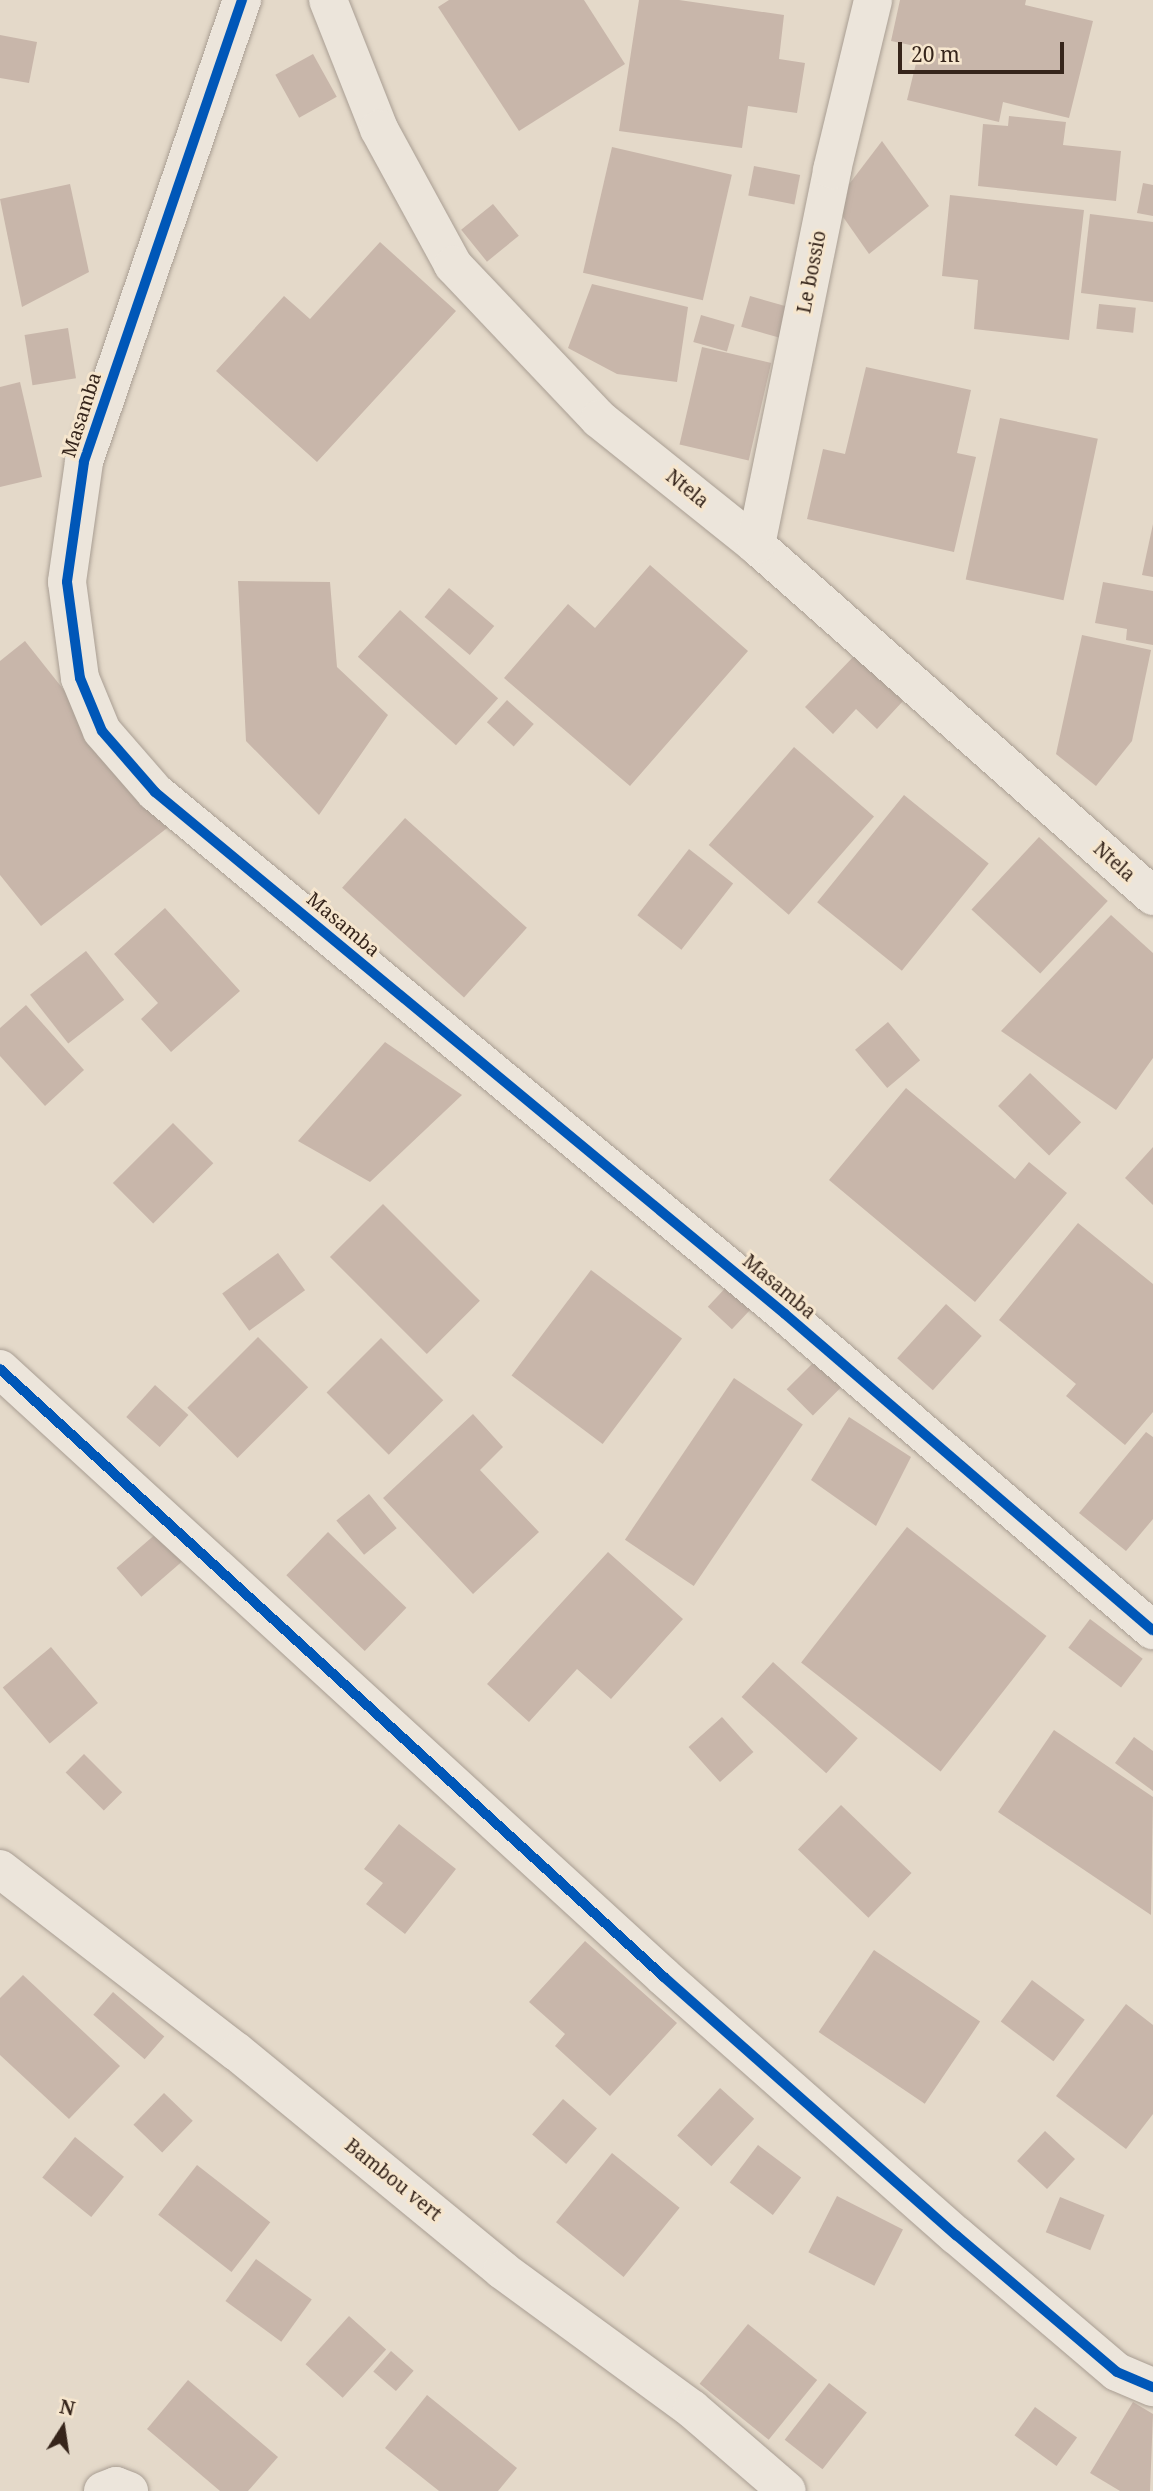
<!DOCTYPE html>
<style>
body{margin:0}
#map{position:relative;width:1153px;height:2491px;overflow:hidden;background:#e4d9c9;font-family:"Noto Serif",serif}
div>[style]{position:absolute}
.building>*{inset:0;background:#c8b6aa;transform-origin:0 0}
.roads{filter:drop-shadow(0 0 2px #a99e93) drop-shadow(0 0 2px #a99e93)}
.street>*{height:38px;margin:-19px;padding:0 19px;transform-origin:19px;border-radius:19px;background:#ece5db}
.cycleway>*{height:10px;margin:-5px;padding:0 5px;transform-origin:5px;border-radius:5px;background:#0057b8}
span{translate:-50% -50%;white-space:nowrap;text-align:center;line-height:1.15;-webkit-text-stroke:6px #f6e6ce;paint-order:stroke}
.street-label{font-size:19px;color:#36251b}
.north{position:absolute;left:28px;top:2393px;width:70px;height:70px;-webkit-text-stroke:5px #f6e6ce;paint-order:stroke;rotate:12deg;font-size:19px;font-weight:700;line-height:28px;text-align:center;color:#36251b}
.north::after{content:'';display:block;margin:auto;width:24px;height:32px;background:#36251b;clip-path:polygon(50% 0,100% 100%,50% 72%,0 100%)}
.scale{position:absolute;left:898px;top:42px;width:166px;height:32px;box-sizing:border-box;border:4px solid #36251b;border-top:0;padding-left:9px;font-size:21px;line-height:24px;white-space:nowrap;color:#36251b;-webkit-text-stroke:5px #f6e6ce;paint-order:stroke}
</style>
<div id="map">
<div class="building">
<i style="clip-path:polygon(449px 0,584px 0,625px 64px,519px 131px,438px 7px)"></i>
<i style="clip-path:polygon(639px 0,679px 0,784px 15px,779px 59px,805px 63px,797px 113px,748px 106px,742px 148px,619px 131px)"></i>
<i style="clip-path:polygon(900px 0,1026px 0,1025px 5px,1093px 21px,1069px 118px,1003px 102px,999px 122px,907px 100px,920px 47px,891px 41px)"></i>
<i style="clip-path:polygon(0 35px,37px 42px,29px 83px,0 78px)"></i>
<i style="left:313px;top:54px;width:49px;height:43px;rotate:61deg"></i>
<i style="clip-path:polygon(1009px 116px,1066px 122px,1063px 145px,1121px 151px,1116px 201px,978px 186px,983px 124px,1008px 126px)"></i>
<i style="clip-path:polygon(882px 141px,929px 206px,869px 254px,834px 204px)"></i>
<i style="left:612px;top:147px;width:123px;height:129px;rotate:13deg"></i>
<i style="left:754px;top:166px;width:47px;height:30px;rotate:11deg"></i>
<i style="clip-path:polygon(1143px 183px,1153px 185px,1153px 216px,1137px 213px)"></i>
<i style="clip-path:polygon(70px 184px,89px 272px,22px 307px,0 199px)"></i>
<i style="clip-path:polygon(950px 195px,1084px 210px,1069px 340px,974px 329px,978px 280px,942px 276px)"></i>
<i style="left:493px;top:204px;width:41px;height:41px;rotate:51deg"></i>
<i style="clip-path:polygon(1090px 214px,1153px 222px,1153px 302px,1081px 293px)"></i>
<i style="clip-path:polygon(380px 242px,456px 311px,317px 462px,216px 371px,284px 296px,310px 319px)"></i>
<i style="clip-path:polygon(592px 284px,688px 307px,677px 382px,617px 374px,568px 348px)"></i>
<i style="left:750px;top:296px;width:41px;height:32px;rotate:16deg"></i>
<i style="left:1099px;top:304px;width:37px;height:25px;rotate:6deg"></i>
<i style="left:701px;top:315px;width:35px;height:28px;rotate:16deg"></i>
<i style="left:68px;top:328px;width:51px;height:44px;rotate:81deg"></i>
<i style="left:702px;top:347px;width:71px;height:100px;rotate:13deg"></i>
<i style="clip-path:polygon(866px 367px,971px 390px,957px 453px,976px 457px,954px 552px,807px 519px,823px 449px,845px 454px)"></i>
<i style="clip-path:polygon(20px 382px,42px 477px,0 487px,0 387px)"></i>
<i style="left:1000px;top:418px;width:100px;height:165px;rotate:12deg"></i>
<i style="clip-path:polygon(1153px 524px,1153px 577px,1142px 575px)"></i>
<i style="clip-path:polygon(650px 565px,748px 651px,630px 786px,504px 678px,568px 604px,595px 628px)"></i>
<i style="clip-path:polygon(238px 581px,330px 582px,337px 667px,388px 715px,319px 815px,246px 741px)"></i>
<i style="clip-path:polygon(1103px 582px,1153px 591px,1153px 645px,1126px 640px,1127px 629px,1095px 623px)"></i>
<i style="left:449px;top:588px;width:59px;height:38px;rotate:40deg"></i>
<i style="left:400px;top:610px;width:132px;height:63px;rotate:42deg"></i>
<i style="clip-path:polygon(1082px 635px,1151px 650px,1132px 741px,1096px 786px,1056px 754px)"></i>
<i style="clip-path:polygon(25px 641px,171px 825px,41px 926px,0 875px,0 661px)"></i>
<i style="clip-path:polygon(855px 655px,903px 701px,877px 729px,856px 709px,833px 734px,805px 707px)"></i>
<i style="left:507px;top:700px;width:36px;height:30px;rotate:42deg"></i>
<i style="left:794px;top:747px;width:106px;height:130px;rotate:41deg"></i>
<i style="left:904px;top:795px;width:109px;height:138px;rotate:39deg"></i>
<i style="left:405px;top:818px;width:164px;height:94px;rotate:42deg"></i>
<i style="left:1039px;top:837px;width:94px;height:99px;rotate:43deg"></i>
<i style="left:689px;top:849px;width:56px;height:84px;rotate:38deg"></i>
<i style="clip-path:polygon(165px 908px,240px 991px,171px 1052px,141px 1019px,158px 1003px,114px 954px)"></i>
<i style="clip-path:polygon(1111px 915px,1153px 953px,1153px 1058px,1116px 1110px,1001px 1031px)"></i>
<i style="left:86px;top:951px;width:62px;height:71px;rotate:52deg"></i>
<i style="clip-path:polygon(26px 1005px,84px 1070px,45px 1106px,0 1056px,0 1028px)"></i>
<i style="left:888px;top:1022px;width:50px;height:43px;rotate:50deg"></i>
<i style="clip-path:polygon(385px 1042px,462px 1095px,370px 1182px,298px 1141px)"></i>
<i style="left:1030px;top:1073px;width:71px;height:46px;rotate:44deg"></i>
<i style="clip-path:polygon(906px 1088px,1015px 1179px,1029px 1162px,1067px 1193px,975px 1302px,829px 1180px)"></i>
<i style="left:173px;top:1123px;width:57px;height:85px;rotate:45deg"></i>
<i style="clip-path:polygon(1153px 1147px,1153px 1205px,1125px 1178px)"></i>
<i style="left:383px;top:1204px;width:137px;height:75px;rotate:45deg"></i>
<i style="clip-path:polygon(1078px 1223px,1153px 1284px,1153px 1412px,1125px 1445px,1066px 1396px,1076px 1384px,999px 1320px)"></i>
<i style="left:278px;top:1253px;width:46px;height:69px;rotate:54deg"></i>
<i style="left:591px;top:1270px;width:114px;height:132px;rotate:37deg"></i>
<i style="left:731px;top:1282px;width:33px;height:34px;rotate:43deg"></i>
<i style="left:946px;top:1304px;width:48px;height:73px;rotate:42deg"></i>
<i style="left:258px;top:1337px;width:71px;height:100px;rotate:45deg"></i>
<i style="left:381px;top:1338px;width:88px;height:77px;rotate:45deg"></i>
<i style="left:815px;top:1361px;width:37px;height:40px;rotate:45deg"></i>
<i style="left:734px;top:1378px;width:83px;height:195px;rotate:34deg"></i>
<i style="left:155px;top:1385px;width:45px;height:43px;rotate:42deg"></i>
<i style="clip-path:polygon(473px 1414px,503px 1447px,480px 1470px,539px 1532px,473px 1594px,383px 1498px)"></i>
<i style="clip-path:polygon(849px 1417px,911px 1457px,876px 1526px,811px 1480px)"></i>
<i style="clip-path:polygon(1146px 1432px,1153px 1437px,1153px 1519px,1126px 1551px,1079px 1513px)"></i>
<i style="left:369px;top:1494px;width:44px;height:42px;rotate:51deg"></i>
<i style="left:907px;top:1527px;width:177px;height:172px;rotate:38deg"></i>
<i style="left:158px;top:1532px;width:38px;height:55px;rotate:49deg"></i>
<i style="left:328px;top:1532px;width:109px;height:60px;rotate:44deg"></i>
<i style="clip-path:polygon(608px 1552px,683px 1619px,611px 1699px,577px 1669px,529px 1722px,487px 1684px)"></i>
<i style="left:1090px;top:1619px;width:66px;height:36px;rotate:37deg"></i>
<i style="left:51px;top:1647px;width:73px;height:63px;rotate:50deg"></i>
<i style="left:773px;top:1662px;width:114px;height:47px;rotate:42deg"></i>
<i style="left:722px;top:1717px;width:47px;height:45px;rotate:48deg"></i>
<i style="clip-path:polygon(1054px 1730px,1153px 1797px,1151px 1915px,998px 1812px)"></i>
<i style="clip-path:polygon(1134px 1737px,1153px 1751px,1153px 1791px,1115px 1763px)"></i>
<i style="left:84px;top:1754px;width:54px;height:26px;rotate:45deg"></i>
<i style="left:841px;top:1805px;width:98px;height:62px;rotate:44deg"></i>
<i style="clip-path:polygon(399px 1824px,456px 1869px,405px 1934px,366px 1904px,383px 1883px,364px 1869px)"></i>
<i style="clip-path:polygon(585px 1941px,677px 2023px,610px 2096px,555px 2046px,565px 2034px,529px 2002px)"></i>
<i style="left:874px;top:1950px;width:128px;height:99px;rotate:34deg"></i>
<i style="clip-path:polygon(23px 1975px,120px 2066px,69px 2119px,0 2055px,0 1998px)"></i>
<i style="left:1032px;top:1980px;width:66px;height:52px;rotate:37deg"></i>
<i style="left:113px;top:1992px;width:68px;height:30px;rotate:41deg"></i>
<i style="clip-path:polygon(1126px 2004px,1153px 2025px,1153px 2114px,1126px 2149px,1056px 2096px)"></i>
<i style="left:720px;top:2088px;width:46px;height:64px;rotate:42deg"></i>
<i style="left:164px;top:2093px;width:40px;height:44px;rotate:44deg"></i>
<i style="left:563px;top:2099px;width:45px;height:47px;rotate:41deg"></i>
<i style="left:1045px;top:2131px;width:41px;height:41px;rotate:43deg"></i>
<i style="left:75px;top:2137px;width:63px;height:52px;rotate:39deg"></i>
<i style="left:758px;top:2145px;width:54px;height:47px;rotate:37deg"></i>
<i style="left:612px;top:2153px;width:87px;height:89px;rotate:39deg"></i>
<i style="left:197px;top:2165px;width:93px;height:63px;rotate:38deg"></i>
<i style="left:837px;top:2196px;width:74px;height:63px;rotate:27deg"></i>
<i style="left:1060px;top:2197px;width:48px;height:38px;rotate:22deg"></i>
<i style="left:256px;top:2259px;width:69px;height:52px;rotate:36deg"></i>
<i style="left:349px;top:2316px;width:50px;height:65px;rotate:42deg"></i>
<i style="left:748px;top:2324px;width:89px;height:77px;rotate:39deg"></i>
<i style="left:391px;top:2351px;width:30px;height:27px;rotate:41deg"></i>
<i style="clip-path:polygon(188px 2380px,278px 2457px,248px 2491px,220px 2491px,147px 2429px)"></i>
<i style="left:829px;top:2383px;width:48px;height:72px;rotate:38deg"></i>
<i style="clip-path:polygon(427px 2395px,517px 2468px,498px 2491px,439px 2491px,385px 2448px)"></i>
<i style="clip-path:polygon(1133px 2402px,1153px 2414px,1150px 2491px,1120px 2491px,1090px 2473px)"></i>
<i style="left:1035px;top:2407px;width:52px;height:35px;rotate:36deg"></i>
</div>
<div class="roads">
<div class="street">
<i style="left:242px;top:0;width:488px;rotate:108.9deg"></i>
<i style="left:84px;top:462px;width:121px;rotate:98.1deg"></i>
<i style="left:67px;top:582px;width:97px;rotate:82.3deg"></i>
<i style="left:80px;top:678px;width:57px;rotate:67.5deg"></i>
<i style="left:102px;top:731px;width:81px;rotate:49deg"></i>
<i style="left:155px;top:792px;width:818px;rotate:39.64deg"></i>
<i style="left:785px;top:1314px;width:485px;rotate:40.7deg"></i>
<i style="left:328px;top:0;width:139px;rotate:68.4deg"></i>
<i style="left:379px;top:129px;width:155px;rotate:61.4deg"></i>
<i style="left:453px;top:265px;width:212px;rotate:46.5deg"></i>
<i style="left:599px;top:419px;width:201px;rotate:38.7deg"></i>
<i style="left:756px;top:545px;width:530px;rotate:41.48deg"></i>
<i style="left:756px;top:545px;width:383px;rotate:-78.5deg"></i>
<i style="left:832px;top:170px;width:175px;rotate:-76.4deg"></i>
<i style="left:0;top:1369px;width:900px;rotate:42.48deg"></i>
<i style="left:664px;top:1977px;width:390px;rotate:41.5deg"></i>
<i style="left:956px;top:2235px;width:211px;rotate:40.4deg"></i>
<i style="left:1117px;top:2372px;width:39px;rotate:23deg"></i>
<i style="left:0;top:1869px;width:299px;rotate:37.7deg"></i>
<i style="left:237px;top:2052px;width:343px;rotate:39.4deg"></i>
<i style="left:502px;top:2270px;width:235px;rotate:36.2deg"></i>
<i style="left:692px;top:2409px;width:125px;rotate:40.8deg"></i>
<i style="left:103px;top:2491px;width:14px;rotate:-21deg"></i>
<i style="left:116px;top:2486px;width:14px;rotate:21deg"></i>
</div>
</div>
<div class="cycleway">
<i style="left:242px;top:0;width:488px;rotate:108.9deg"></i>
<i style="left:84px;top:462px;width:121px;rotate:98.1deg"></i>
<i style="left:67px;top:582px;width:97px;rotate:82.3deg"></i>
<i style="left:80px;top:678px;width:57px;rotate:67.5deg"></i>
<i style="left:102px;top:731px;width:81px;rotate:49deg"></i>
<i style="left:155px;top:792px;width:818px;rotate:39.64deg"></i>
<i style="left:785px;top:1314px;width:485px;rotate:40.7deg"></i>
<i style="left:0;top:1369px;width:900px;rotate:42.48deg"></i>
<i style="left:664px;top:1977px;width:390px;rotate:41.5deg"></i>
<i style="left:956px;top:2235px;width:211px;rotate:40.4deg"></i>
<i style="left:1117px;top:2372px;width:39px;rotate:23deg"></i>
</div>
<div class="street-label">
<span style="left:812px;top:272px;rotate:-79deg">Le bossio</span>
<span style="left:82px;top:415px;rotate:-72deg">Masamba</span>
<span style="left:687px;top:489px;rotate:39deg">Ntela</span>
<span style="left:1114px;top:862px;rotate:42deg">Ntela</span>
<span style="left:343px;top:925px;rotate:40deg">Masamba</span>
<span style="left:779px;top:1287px;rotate:40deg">Masamba</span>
<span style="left:393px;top:2180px;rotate:39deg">Bambou vert</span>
</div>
<div class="north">N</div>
<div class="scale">20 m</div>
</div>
